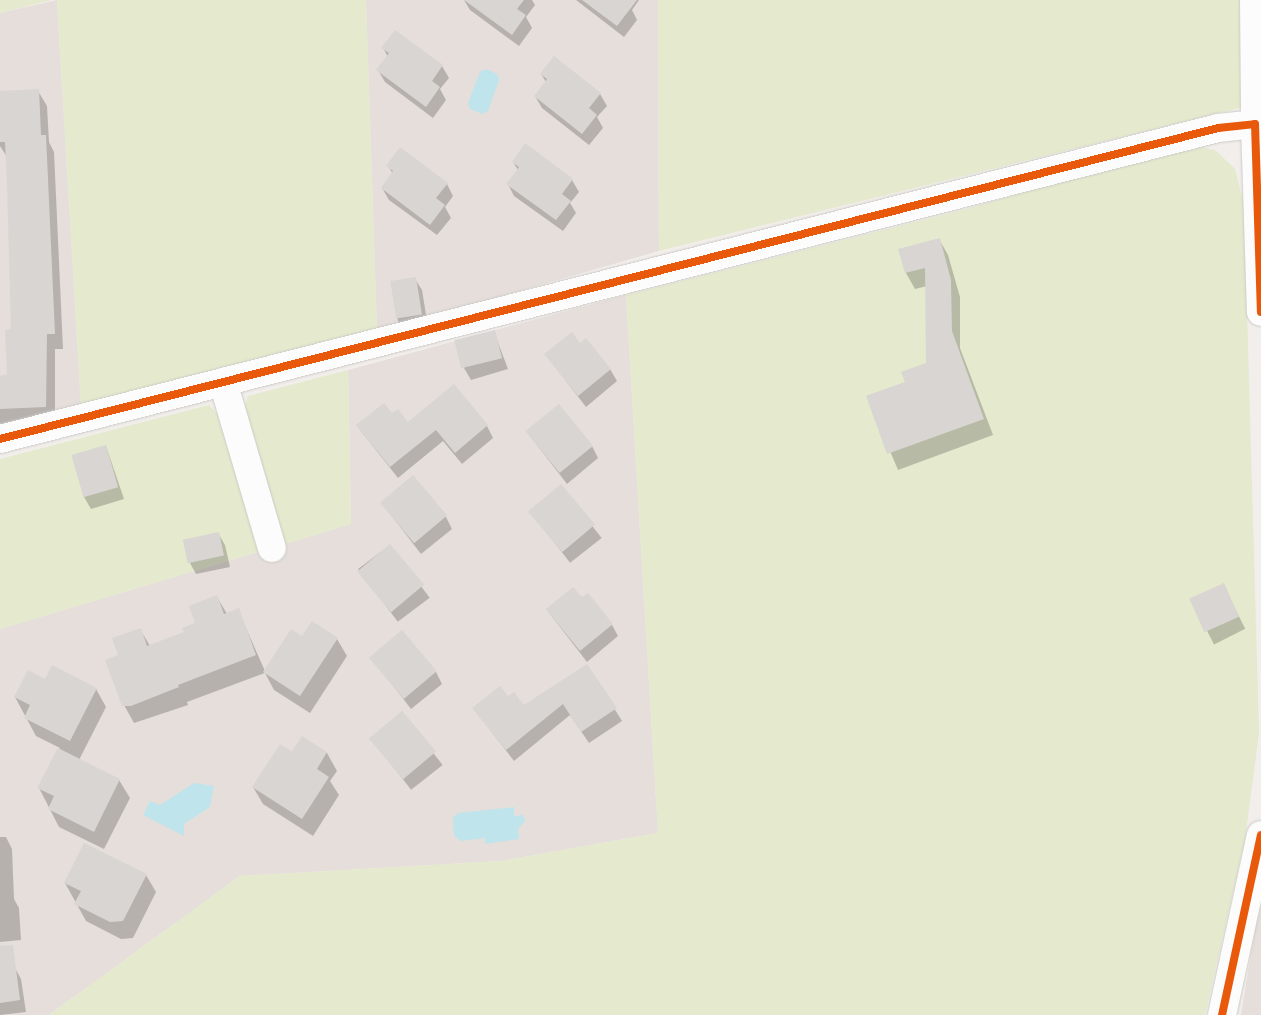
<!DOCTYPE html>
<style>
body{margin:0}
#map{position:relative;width:1261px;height:1015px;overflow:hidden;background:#f1eeeb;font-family:Inter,sans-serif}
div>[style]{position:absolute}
.residential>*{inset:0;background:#e5deda}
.green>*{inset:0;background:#e5e9cd}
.water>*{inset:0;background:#bfe4eb}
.shadow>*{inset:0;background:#0003;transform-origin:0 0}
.building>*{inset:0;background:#d9d5d2;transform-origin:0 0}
.roads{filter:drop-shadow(0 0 1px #cdcac7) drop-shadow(0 0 1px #cdcac7)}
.minor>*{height:28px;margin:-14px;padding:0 14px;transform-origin:14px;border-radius:14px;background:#fdfcfc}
.cycleway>*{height:8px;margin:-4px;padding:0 4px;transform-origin:4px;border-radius:4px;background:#e8590c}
span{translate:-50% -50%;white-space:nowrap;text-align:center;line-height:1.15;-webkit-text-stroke:4px #fff;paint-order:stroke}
</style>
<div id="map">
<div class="residential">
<i style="clip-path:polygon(57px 0,81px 407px,0 427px,0 13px)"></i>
<i style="clip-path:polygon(366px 0,658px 0,659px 251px,377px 332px)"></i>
<i style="clip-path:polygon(626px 295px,658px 833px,501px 861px,240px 876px,49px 1015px,0 1015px,0 629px,351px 524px,348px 370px)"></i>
<i style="clip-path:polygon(1261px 905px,1261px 1015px,1241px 1015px,1256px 924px)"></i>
</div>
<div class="green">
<i style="clip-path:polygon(0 0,52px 0,0 13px)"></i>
<i style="clip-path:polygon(57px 0,366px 0,377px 332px,81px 407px)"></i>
<i style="clip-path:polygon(658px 0,1240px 0,1243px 107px,659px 251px)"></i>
<i style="clip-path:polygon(1190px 145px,1215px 150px,1235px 169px,1244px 205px,1259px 733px,1245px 839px,1205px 1015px,49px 1015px,240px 876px,501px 861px,658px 833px,626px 295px,959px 211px)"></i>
<i style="clip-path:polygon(348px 370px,351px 524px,282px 545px,246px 420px,245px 406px,248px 396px)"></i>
<i style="clip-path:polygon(209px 405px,223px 420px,261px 551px,0 629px,0 459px)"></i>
</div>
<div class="water">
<i style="clip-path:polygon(486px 69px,497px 74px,499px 80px,488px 111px,482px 114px,470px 109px,468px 103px,480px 72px)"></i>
<i style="clip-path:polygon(194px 783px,214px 786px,210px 807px,184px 824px,184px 836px,143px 815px,150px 801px,160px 805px)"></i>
<i style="clip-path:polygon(514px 807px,514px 816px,523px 815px,525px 821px,518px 829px,519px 839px,485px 844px,485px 838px,461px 841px,454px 836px,453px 818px,458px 813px)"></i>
</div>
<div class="shadow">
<i style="clip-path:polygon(464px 0,532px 0,535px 5px,526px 17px,532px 28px,519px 46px,470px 10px)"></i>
<i style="clip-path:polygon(576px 0,639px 0,632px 10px,637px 20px,624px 37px)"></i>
<i style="clip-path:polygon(383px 48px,442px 66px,449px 78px,440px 89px,446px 100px,433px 118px,385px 82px,378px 70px,388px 57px)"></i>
<i style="clip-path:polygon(541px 74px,600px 94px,607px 106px,597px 117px,603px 128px,589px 145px,542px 108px,535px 96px,546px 82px)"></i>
<i style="clip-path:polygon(38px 91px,47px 106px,49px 142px,54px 152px,63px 349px,55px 349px,55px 422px,0 437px,0 377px,8px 375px,12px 331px,7px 157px,0 146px,0 92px)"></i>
<i style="clip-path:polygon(513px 162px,572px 180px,579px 192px,570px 203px,576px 213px,563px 231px,514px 196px,508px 184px,518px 170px)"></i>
<i style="clip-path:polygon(388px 166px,447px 184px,453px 196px,445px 207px,451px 218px,437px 235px,389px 200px,382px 188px,393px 174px)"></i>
<i style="clip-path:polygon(939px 239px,948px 255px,960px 297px,960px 348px,993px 435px,898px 470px,867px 396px,907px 382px,928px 364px,927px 286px,915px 289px,906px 273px)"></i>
<i style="clip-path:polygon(415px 279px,422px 290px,428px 327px,405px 333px,398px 321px,391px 283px)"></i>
<i style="clip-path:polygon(494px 332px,508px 369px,471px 380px,464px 368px)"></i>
<i style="clip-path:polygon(580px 344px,610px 369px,617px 381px,586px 407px,546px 355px)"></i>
<i style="clip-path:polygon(392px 415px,408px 423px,487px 426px,493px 438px,462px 464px,443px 441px,398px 478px,357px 426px)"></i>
<i style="clip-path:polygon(527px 432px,592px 446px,598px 458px,567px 484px)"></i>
<i style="clip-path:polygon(106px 446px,124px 499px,91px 509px,84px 497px)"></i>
<i style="left:561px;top:486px;width:66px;height:40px;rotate:52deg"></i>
<i style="clip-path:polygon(381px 502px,446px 517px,452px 529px,421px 554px)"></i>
<i style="clip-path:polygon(218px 533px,225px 545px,230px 567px,196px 574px,190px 563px)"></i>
<i style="left:390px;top:545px;width:66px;height:40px;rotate:53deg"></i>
<i style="left:1223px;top:585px;width:49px;height:35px;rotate:63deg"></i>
<i style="clip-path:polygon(217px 597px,227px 614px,238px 610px,265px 671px,303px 638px,337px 639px,347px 656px,310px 713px,274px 690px,265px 673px,187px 702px,188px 705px,134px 723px,124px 705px,120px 656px,140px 629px,150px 646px,185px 633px,197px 624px)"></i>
<i style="clip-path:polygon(547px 610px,612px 625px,618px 636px,587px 662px)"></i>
<i style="clip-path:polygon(371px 657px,436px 672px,442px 684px,411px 709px)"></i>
<i style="clip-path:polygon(587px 665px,622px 721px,589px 743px,570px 715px,514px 761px,474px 709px,508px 698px,524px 706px)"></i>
<i style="clip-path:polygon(46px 680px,96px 689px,106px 707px,79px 760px,119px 780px,130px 798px,104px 849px,59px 827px,39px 788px,60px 748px,36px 736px,15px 697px)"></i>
<i style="left:402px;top:713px;width:66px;height:40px;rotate:52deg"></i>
<i style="clip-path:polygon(302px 738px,327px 753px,337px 771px,330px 781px,339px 795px,313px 836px,263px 804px,253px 787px,292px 753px)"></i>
<i style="clip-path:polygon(0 837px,6px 837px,12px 849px,14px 899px,19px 908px,21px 940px,0 942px)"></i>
<i style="clip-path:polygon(146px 875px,156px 892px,133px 938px,121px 939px,86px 921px,65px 883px)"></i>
<i style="clip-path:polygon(15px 968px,21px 979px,26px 1012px,0 1015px,0 969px)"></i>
</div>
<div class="building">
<i style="clip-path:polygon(464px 0,524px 0,517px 9px,526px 15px,512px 35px)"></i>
<i style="clip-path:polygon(582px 0,637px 0,617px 26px)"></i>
<i style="clip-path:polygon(395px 30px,443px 65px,432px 81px,440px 87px,426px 107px,376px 70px,389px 53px,381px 48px)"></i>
<i style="clip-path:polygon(554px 56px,601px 93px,589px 108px,597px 115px,582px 134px,534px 96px,547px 79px,540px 74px)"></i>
<i style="clip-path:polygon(39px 89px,41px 135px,46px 135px,55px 334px,47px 334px,46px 407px,0 409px,0 376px,7px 374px,5px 330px,11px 329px,7px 184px,5px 142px,0 142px,0 91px)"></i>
<i style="clip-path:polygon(525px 143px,573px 179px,562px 194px,571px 201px,556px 220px,506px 184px,519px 167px,512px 162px)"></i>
<i style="clip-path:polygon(400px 147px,448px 183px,436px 198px,445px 205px,430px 225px,381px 188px,393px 171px,386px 166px)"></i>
<i style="clip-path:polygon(940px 238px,951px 280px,952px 331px,984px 419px,887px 454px,866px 396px,905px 382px,901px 372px,926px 363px,925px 268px,905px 273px,898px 249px)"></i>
<i style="left:416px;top:277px;width:38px;height:26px;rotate:81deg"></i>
<i style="left:495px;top:330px;width:29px;height:42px;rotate:76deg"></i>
<i style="clip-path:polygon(572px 332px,580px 343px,586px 338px,611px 369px,578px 396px,544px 354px)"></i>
<i style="clip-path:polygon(454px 384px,488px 425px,455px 453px,436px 430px,390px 467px,356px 425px,384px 403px,392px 413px,398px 409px,408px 422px)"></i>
<i style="left:559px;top:404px;width:54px;height:43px;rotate:51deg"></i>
<i style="left:106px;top:445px;width:44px;height:36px;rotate:74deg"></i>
<i style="left:413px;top:475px;width:53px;height:43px;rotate:50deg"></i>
<i style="left:561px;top:484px;width:53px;height:43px;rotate:50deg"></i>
<i style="left:219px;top:532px;width:24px;height:37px;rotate:78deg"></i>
<i style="left:390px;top:544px;width:53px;height:43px;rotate:50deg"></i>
<i style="left:1224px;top:583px;width:37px;height:38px;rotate:66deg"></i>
<i style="clip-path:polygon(573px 587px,582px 597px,588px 593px,613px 624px,580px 651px,546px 609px)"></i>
<i style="clip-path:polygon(217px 595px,224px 614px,239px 608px,256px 655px,178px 685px,179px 687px,131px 706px,122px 706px,105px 660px,118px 655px,112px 638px,141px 628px,147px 646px,184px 632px,182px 628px,195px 623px,189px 606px)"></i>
<i style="clip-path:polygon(312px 621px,338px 638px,300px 696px,263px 672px,291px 629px,302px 636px)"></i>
<i style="left:402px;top:630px;width:54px;height:43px;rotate:50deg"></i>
<i style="clip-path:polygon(587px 664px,617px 708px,581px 732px,563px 704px,506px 750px,472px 708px,500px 686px,508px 696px,514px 692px,524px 705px)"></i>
<i style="clip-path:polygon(52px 665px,97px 688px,70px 741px,24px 718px,30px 705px,14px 697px,28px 670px,45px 679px)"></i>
<i style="left:402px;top:711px;width:53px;height:43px;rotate:50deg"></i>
<i style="clip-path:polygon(302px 736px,327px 752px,317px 769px,329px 777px,302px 819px,252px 787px,280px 744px,292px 751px)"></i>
<i style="clip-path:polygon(58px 748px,120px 779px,94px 832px,48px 809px,54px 796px,37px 788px)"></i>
<i style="clip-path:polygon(84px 843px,147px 874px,123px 921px,110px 922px,74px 904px,81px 891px,64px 883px)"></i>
<i style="clip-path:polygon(13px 945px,20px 1000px,0 1003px,0 946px)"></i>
</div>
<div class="roads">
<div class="minor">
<i style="left:1254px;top:0;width:124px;rotate:89.5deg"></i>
<i style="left:1255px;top:124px;width:6px;rotate:-18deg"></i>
<i style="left:223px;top:382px;width:173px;rotate:73.6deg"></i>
<i style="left:0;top:439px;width:1257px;rotate:-14.32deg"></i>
<i style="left:1218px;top:128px;width:37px;rotate:-6deg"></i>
<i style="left:1255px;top:124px;width:188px;rotate:88.2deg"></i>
<i style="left:1222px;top:1015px;width:184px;rotate:-77.8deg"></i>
</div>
</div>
<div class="cycleway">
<i style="left:0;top:439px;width:1257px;rotate:-14.32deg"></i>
<i style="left:1218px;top:128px;width:37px;rotate:-6deg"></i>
<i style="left:1255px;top:124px;width:188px;rotate:88.2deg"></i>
<i style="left:1222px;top:1015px;width:184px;rotate:-77.8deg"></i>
</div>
</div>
